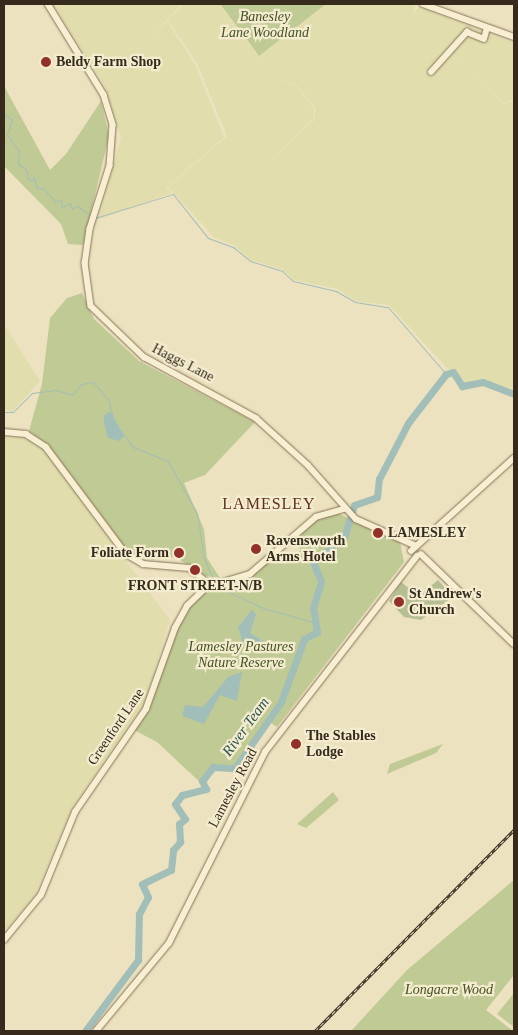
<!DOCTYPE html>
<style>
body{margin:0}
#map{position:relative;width:518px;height:1035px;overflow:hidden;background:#ece2bf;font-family:"Times New Roman",serif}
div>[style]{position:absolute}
.farmland>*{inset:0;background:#e2ddad}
.green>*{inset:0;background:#c0ca94}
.cemetery>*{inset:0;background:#b6bf93}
.water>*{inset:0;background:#a2beb8}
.stream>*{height:1px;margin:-0.5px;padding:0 0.5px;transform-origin:0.5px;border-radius:0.5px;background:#a2beb8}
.river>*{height:7px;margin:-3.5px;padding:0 3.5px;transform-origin:3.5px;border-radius:3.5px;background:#a2beb8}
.roads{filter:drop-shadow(0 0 1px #857358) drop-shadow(0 0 1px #857358)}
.minor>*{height:5.5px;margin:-2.75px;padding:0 2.75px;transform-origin:2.75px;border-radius:2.75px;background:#f8efd2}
.rail>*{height:3px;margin-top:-1.5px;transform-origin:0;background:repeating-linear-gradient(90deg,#f4eccf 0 4px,#352a1c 0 8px);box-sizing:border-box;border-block:1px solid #352a1c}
.dots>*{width:14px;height:14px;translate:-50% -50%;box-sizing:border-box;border:2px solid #f4eccf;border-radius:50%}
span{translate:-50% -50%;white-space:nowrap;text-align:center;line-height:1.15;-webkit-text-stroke:4.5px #f4eccf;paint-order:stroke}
.park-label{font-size:14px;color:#425023;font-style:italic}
.poi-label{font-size:14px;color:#352a1c;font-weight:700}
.left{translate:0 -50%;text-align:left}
.right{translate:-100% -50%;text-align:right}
.street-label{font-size:14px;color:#352a1c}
.water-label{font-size:15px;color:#2c5454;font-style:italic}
.quarter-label{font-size:16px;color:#60301d;letter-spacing:1px}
.frame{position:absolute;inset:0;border:5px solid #352a1c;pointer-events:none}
</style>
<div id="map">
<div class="farmland">
<i style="clip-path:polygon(53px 4px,182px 4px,105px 86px)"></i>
<i style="clip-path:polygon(184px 4px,219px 4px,277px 81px,294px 84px,314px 108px,314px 118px,255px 175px,315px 119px,315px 107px,294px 83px,277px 81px,259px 56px,326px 4px,416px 4px,412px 16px,419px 7px,514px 43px,514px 99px,503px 103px,410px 17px,503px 104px,514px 101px,514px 389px,483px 381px,462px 384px,389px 305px,356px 301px,338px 289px,294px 280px,282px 269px,250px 260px,235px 246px,214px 237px,168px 187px,227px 136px,197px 63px,168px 20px)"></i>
<i style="clip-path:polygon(167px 21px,195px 64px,224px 137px,166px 188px,172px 193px,99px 219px,121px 138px,105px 86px)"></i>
<i style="clip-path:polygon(4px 324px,40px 381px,12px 412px,4px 409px)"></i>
<i style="clip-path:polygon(4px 437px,24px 438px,44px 450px,170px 620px,146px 701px,73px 806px,34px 897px,4px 931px)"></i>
</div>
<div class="green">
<i style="clip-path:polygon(220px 4px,326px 4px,259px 56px)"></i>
<i style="clip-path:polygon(4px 86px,50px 170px,66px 154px,101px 101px,109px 136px,83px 245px,68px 244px,61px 224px,4px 166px)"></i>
<i style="clip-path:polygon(82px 293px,94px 319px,139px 361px,255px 422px,205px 475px,184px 483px,204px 529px,207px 558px,220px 578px,206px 576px,175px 557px,152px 560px,129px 553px,48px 445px,29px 431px,42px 384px,50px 318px,67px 298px)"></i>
<i style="clip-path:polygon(337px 513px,400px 542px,404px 562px,277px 727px,268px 721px,235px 768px,213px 767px,203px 777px,203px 785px,157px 742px,132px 729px,146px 709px,175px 628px,200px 592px,246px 580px,275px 554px,285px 564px,301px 550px,297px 545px,301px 542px,293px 538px,317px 518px)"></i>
<i style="clip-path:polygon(443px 744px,436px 753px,387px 774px,390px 764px)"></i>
<i style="clip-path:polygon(333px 792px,339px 800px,306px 828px,297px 824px)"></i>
<i style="clip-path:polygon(514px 880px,514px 975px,486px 1010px,513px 1031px,351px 1031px,407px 970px)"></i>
<i style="clip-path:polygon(514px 993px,514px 1027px,497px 1014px)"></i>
</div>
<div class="cemetery">
<i style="clip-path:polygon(438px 580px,453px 597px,421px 620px,404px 617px,389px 601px,401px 582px,419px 596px)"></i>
</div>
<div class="water">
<i style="clip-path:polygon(110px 411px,124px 436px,119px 441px,108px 438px,104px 423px,104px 416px)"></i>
<i style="clip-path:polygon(252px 610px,256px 614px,250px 633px,271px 646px,271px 652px,243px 643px,238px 627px)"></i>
<i style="clip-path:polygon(242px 672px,237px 701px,220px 695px,204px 724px,182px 716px,185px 705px,203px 707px,228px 677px)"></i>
</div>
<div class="stream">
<i style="left:4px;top:114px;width:10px;rotate:37deg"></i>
<i style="left:12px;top:120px;width:16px;rotate:108deg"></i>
<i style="left:7px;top:135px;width:20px;rotate:53deg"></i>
<i style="left:19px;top:151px;width:13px;rotate:94deg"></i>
<i style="left:18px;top:164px;width:9px;rotate:32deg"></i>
<i style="left:26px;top:169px;width:9px;rotate:77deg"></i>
<i style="left:28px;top:178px;width:4px;rotate:45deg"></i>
<i style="left:31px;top:181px;width:5px;rotate:-53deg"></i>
<i style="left:34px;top:177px;width:11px;rotate:75deg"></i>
<i style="left:37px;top:188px;width:6px"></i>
<i style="left:43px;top:188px;width:18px;rotate:49deg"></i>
<i style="left:55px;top:202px;width:6px;rotate:-18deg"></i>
<i style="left:61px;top:200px;width:7px;rotate:82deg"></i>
<i style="left:62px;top:207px;width:9px;rotate:-27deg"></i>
<i style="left:70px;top:203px;width:6px;rotate:72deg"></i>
<i style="left:72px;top:209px;width:6px;rotate:-31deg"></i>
<i style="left:77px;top:206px;width:18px;rotate:34deg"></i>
<i style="left:95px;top:218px;width:82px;rotate:-17.1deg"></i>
<i style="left:173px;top:194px;width:56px;rotate:51.5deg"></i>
<i style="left:208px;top:238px;width:27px;rotate:20deg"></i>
<i style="left:233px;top:247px;width:22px;rotate:39deg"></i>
<i style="left:250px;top:261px;width:34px;rotate:17deg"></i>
<i style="left:282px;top:271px;width:15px;rotate:42deg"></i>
<i style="left:293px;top:281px;width:44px;rotate:13.1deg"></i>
<i style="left:336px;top:291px;width:22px;rotate:30deg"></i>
<i style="left:355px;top:302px;width:33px;rotate:9deg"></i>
<i style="left:388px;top:307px;width:89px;rotate:49.1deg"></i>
<i style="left:4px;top:412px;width:9px"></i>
<i style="left:13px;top:412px;width:27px;rotate:-45deg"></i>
<i style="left:32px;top:393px;width:24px;rotate:-7deg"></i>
<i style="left:56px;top:390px;width:17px;rotate:17deg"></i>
<i style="left:72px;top:395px;width:14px;rotate:-51deg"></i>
<i style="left:81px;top:384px;width:12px;rotate:-9deg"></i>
<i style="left:93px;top:382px;width:23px;rotate:49deg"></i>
<i style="left:108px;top:399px;width:18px;rotate:74deg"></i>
<i style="left:119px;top:428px;width:24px;rotate:54deg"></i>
<i style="left:133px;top:447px;width:38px;rotate:22deg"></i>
<i style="left:168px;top:461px;width:60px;rotate:60.9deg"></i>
<i style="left:197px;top:513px;width:46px;rotate:81.2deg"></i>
<i style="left:204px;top:558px;width:26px;rotate:67deg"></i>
<i style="left:215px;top:586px;width:53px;rotate:24.6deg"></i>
<i style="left:263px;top:608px;width:56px;rotate:15.5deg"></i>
</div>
<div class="river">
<i style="left:85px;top:1031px;width:89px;rotate:-53.3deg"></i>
<i style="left:138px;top:960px;width:46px;rotate:-88.8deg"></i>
<i style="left:139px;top:914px;width:19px;rotate:-62deg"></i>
<i style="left:148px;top:897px;width:14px;rotate:-115deg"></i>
<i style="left:142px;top:884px;width:32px;rotate:-26deg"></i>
<i style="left:171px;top:870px;width:20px;rotate:-84deg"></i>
<i style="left:173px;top:850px;width:11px;rotate:-49deg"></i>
<i style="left:180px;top:842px;width:18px;rotate:-93deg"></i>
<i style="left:179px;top:824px;width:8px;rotate:-40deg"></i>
<i style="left:185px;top:819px;width:18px;rotate:-124deg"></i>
<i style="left:175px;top:804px;width:11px;rotate:-52deg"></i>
<i style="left:182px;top:795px;width:25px;rotate:-14deg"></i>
<i style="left:206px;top:789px;width:9px;rotate:-117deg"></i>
<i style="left:202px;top:781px;width:18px;rotate:-52deg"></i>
<i style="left:213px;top:767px;width:22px;rotate:3deg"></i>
<i style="left:235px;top:768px;width:80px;rotate:-55.1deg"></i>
<i style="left:281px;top:702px;width:67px;rotate:-69.9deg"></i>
<i style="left:304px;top:639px;width:15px;rotate:-28deg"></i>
<i style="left:317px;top:632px;width:24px;rotate:-99deg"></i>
<i style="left:313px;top:608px;width:28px;rotate:-73deg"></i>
<i style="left:321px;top:581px;width:21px;rotate:-113deg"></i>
<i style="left:313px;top:562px;width:39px;rotate:-38deg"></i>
<i style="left:344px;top:538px;width:34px;rotate:-73deg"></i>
<i style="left:354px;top:505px;width:24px;rotate:-19deg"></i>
<i style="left:377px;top:497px;width:18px;rotate:-84deg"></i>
<i style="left:379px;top:479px;width:63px;rotate:-62.6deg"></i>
<i style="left:408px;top:423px;width:62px;rotate:-52.2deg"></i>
<i style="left:446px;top:374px;width:7px;rotate:-16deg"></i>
<i style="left:453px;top:372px;width:17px;rotate:57deg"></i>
<i style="left:462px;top:386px;width:21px;rotate:-11deg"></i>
<i style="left:483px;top:382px;width:33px;rotate:21deg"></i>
</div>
<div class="roads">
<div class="minor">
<i style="left:48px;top:4px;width:107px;rotate:58.4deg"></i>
<i style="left:104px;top:95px;width:31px;rotate:73deg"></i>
<i style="left:113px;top:125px;width:41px;rotate:94.2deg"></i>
<i style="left:110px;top:166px;width:66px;rotate:107.6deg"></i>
<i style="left:90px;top:229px;width:34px;rotate:98deg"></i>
<i style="left:85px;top:263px;width:43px;rotate:82.1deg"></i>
<i style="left:91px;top:306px;width:74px;rotate:43.9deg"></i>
<i style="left:144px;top:357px;width:128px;rotate:28.6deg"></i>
<i style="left:256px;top:418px;width:70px;rotate:42.1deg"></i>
<i style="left:308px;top:465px;width:72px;rotate:48.4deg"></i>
<i style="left:356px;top:519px;width:64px;rotate:24.1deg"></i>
<i style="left:423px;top:4px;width:97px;rotate:19.9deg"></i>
<i style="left:431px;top:72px;width:54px;rotate:-48deg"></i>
<i style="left:467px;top:32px;width:18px;rotate:22deg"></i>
<i style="left:484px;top:39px;width:11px;rotate:-75deg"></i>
<i style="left:4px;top:432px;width:22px;rotate:5deg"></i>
<i style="left:26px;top:434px;width:24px;rotate:33deg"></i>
<i style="left:46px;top:447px;width:134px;rotate:53.2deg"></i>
<i style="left:126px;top:554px;width:20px;rotate:30deg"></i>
<i style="left:143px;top:564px;width:46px;rotate:5deg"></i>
<i style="left:189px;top:568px;width:28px;rotate:38deg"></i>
<i style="left:411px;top:551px;width:139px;rotate:-42.1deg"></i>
<i style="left:421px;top:554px;width:129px;rotate:44.1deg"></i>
<i style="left:4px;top:940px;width:58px;rotate:-50.6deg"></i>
<i style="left:41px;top:895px;width:90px;rotate:-67.7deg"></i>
<i style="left:75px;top:812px;width:125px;rotate:-55.4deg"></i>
<i style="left:146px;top:709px;width:86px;rotate:-70.3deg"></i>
<i style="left:175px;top:628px;width:25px;rotate:-61deg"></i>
<i style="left:187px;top:606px;width:28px;rotate:-44deg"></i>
<i style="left:207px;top:587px;width:45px;rotate:-16.8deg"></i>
<i style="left:250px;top:574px;width:87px;rotate:-40.8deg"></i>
<i style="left:316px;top:517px;width:29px;rotate:-16deg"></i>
<i style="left:96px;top:1031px;width:114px;rotate:-50.3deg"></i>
<i style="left:169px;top:943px;width:214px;rotate:-63.3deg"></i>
<i style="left:265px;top:752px;width:248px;rotate:-52.2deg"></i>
</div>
</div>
<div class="rail">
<i style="left:315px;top:1031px;width:283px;rotate:-45.3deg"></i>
</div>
<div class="dots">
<i style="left:46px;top:62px;background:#92302a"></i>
<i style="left:378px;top:533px;background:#92302a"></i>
<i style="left:256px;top:549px;background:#92302a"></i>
<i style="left:179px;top:553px;background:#92302a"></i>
<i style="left:195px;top:570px;background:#92302a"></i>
<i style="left:399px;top:602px;background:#92302a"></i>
<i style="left:296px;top:744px;background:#92302a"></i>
</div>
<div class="park-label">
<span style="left:265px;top:25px">Banesley<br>Lane Woodland</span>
<span style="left:241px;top:655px">Lamesley Pastures<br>Nature Reserve</span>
<span style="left:449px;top:990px">Longacre Wood</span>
</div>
<div class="poi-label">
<span class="left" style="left:56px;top:62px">Beldy Farm Shop</span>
<span class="left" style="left:388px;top:533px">LAMESLEY</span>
<span class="left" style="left:266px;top:549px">Ravensworth<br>Arms Hotel</span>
<span class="right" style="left:169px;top:553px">Foliate Form</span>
<span style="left:195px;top:586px">FRONT STREET-N/B</span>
<span class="left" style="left:409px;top:602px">St Andrew's<br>Church</span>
<span class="left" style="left:306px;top:744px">The Stables<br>Lodge</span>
</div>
<div class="street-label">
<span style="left:183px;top:363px;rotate:27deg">Haggs Lane</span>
<span style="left:116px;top:727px;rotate:-56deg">Greenford Lane</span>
<span style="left:233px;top:788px;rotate:-62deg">Lamesley Road</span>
</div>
<div class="water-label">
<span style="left:246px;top:727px;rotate:-54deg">River Team</span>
</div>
<div class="quarter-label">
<span style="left:269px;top:504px">LAMESLEY</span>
</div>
<div class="frame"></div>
</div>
